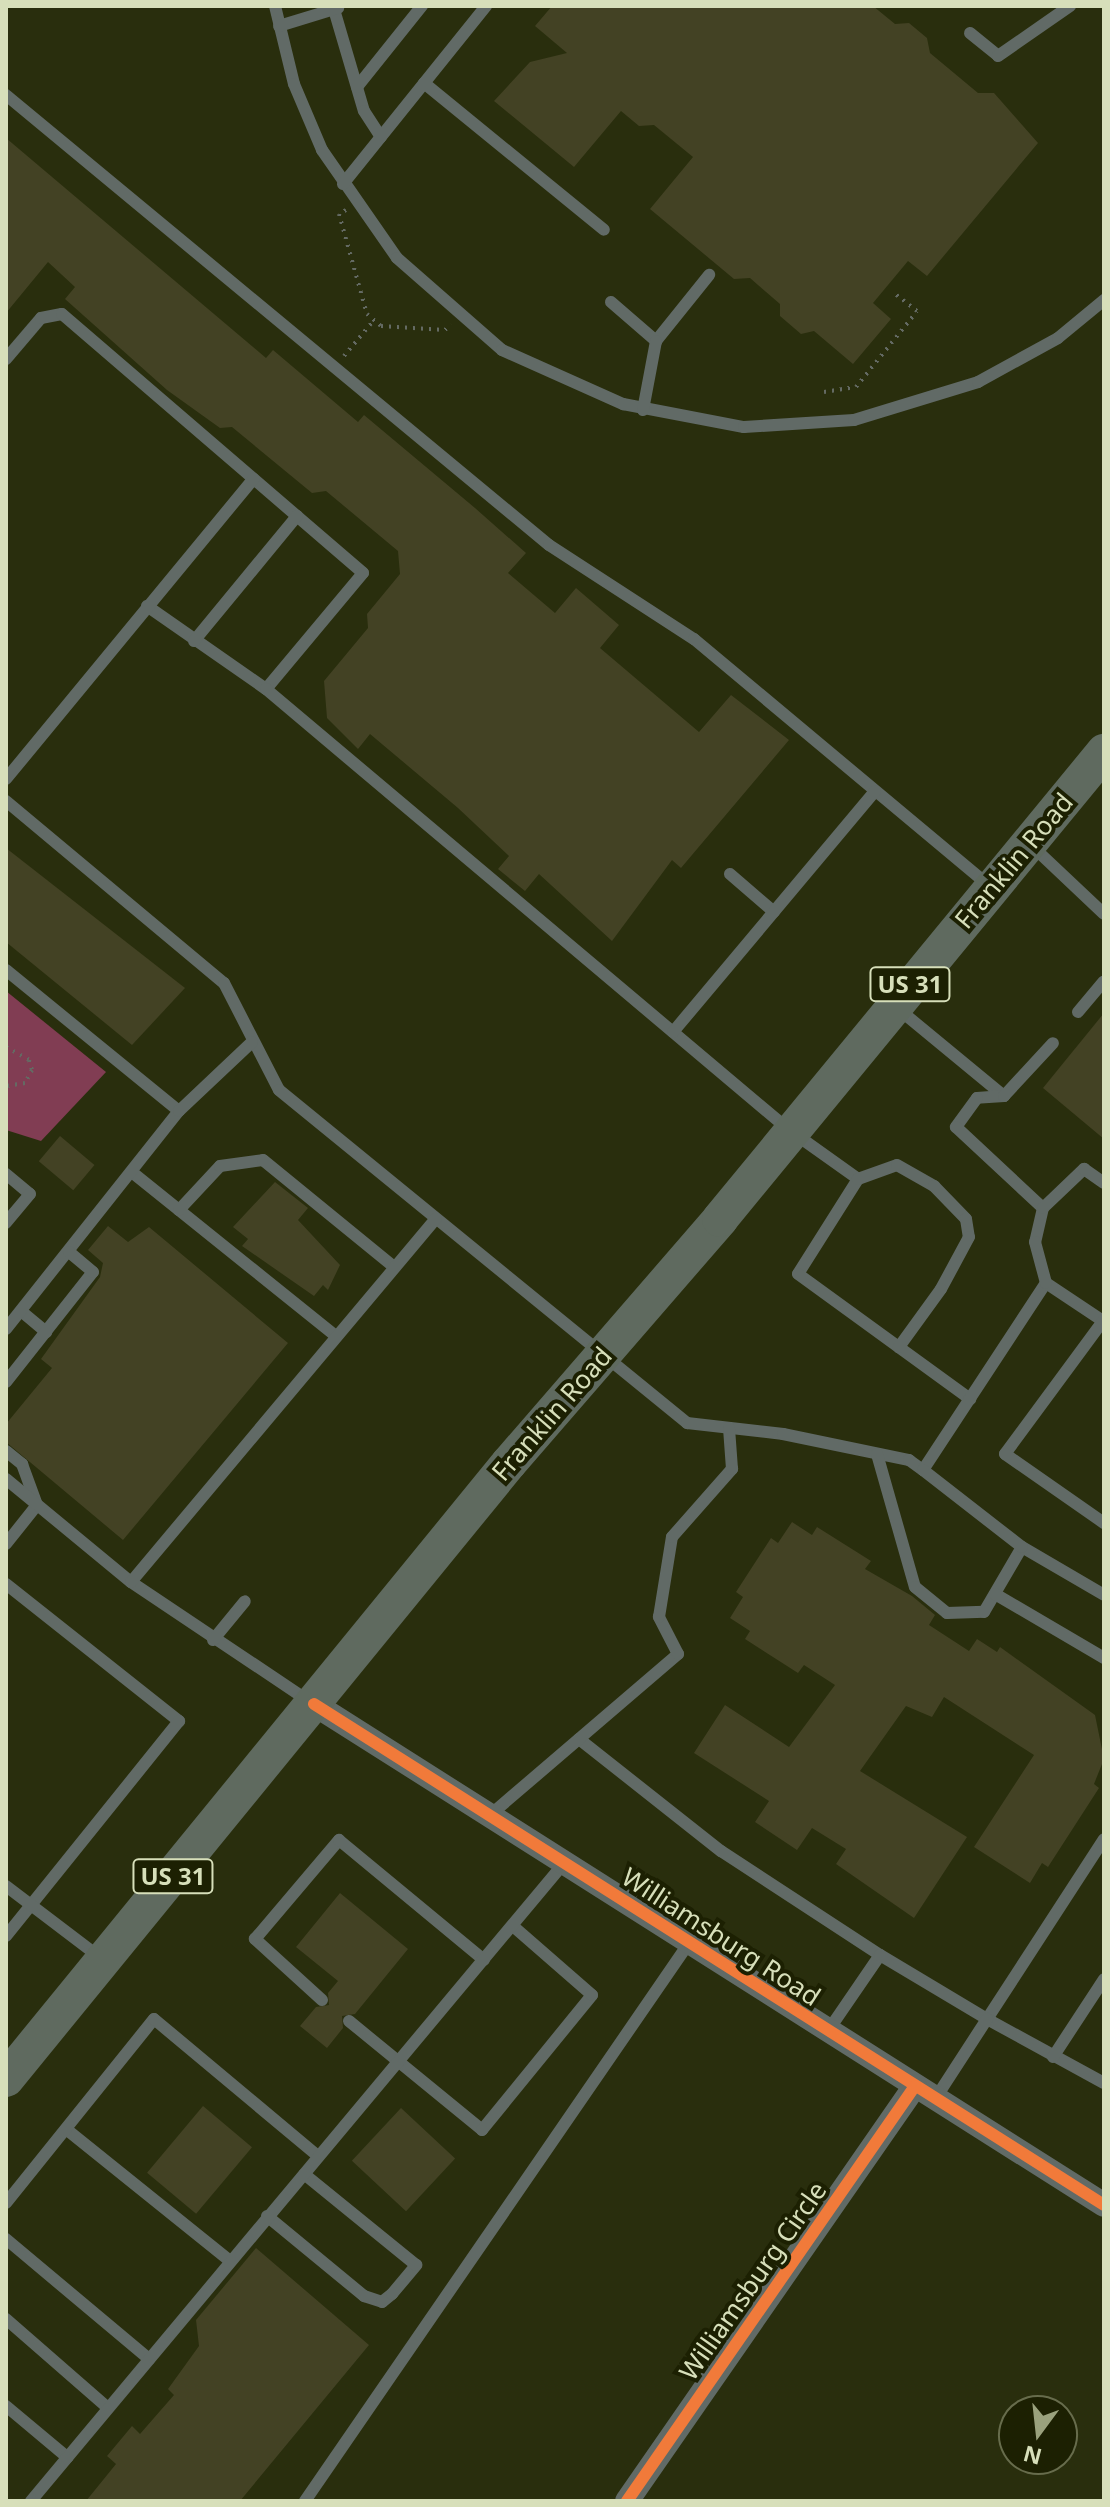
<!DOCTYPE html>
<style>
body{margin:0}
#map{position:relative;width:1110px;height:2507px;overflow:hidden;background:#292e0d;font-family:"Noto Sans",sans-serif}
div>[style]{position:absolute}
.green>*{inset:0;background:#813d53}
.building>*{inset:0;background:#434224;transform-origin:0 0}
.path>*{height:4px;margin-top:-2px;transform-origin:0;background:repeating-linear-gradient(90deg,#646a63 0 2px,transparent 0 8px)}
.lane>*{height:12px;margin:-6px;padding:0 6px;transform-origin:6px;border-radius:6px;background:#616a66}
.street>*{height:24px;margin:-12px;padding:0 12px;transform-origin:12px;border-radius:12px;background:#616a66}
.primary>*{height:36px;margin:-18px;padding:0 18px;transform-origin:18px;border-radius:18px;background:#5f6a5f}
.cycleway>*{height:12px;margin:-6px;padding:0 6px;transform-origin:6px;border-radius:6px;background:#f17a3a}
span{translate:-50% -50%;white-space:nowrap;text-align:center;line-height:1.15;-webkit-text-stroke:8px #1c2002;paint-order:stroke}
.shield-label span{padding:2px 6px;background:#1c2002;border:2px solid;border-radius:6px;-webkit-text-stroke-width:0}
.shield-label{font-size:24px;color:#d7dfba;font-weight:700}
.street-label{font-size:26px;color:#d7dfba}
.frame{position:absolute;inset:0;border:8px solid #d7dfba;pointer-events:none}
.north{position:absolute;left:998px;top:2395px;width:80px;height:80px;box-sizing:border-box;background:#1c2002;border:2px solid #676c4c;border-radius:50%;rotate:195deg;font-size:22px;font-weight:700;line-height:32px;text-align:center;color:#d7dfba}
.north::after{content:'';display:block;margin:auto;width:28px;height:36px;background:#9aa17d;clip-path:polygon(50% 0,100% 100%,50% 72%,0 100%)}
</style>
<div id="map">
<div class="green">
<i style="clip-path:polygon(6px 991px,106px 1072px,41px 1141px,6px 1130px)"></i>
</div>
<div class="building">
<i style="clip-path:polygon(552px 6px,873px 6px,895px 24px,909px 23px,927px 38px,930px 53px,978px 93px,994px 93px,1038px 143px,927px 276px,908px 261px,873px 303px,891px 319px,853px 364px,814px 331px,801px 334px,780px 316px,780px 304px,750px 278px,734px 279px,650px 209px,693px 157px,654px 125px,639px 126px,621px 111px,574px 167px,494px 101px,530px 62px,567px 53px,535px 26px)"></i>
<i style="clip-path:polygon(6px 138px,266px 358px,273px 350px,358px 422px,364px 415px,475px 508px,526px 553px,508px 573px,555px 613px,576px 588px,619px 625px,600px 648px,699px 732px,731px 695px,789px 740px,681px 868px,672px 860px,612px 941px,539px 874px,525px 891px,498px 869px,509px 856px,458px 808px,370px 734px,358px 749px,327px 718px,324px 681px,368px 628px,367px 614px,400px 574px,398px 551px,326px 491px,312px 493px,232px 427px,220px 428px,167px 390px,65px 299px,75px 287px,48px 262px,6px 313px)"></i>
<i style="clip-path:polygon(6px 848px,185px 988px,132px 1045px,6px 942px)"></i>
<i style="clip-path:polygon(1104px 1013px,1104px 1139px,1043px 1088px)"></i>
<i style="left:60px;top:1136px;width:45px;height:33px;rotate:40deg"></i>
<i style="clip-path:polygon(275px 1182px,308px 1208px,298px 1220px,340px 1265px,328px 1290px,323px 1285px,314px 1296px,242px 1246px,248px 1239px,233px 1227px)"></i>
<i style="clip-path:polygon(108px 1226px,128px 1242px,149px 1227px,288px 1343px,123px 1540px,6px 1442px,6px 1424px,52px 1368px,41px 1359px,100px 1277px,103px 1263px,88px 1250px)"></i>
<i style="clip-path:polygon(792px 1522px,812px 1535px,817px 1527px,871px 1561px,865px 1569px,912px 1596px,935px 1615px,929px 1625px,969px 1651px,977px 1639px,997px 1652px,1000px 1647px,1095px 1715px,1104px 1759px,1094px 1784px,1099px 1788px,1048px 1867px,1042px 1863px,1030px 1883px,974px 1847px,1034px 1755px,944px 1697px,932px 1717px,906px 1706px,860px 1771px,967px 1837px,914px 1918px,836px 1864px,846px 1849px,812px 1828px,797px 1850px,755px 1822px,769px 1801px,694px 1753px,725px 1705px,789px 1747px,835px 1685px,804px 1665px,798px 1673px,745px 1639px,750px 1631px,730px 1618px,743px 1597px,736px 1592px,771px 1538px,778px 1543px)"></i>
<i style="clip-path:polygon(340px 1893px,408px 1949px,355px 2014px,342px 2016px,343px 2028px,327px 2048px,300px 2026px,316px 2007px,329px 2005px,328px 1993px,338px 1981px,296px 1947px)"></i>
<i style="left:203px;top:2106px;width:64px;height:87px;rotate:40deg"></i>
<i style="left:401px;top:2108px;width:74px;height:72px;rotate:43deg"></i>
<i style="clip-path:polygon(256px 2248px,369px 2345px,240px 2501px,86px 2501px,116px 2464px,107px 2456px,132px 2426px,140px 2434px,174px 2395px,168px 2389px,199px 2346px,196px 2320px)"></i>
</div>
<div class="path">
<i style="left:346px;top:210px;width:8px;rotate:150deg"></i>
<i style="left:339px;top:214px;width:104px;rotate:74.4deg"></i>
<i style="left:367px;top:314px;width:18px;rotate:41deg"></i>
<i style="left:381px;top:326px;width:64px;rotate:3.6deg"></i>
<i style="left:445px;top:330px;width:8px;rotate:-45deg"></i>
<i style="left:344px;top:356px;width:47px;rotate:-50.2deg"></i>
<i style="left:824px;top:392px;width:32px;rotate:-9deg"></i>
<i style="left:856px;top:387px;width:97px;rotate:-51.2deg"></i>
<i style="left:917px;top:311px;width:31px;rotate:-142deg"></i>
<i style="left:6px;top:1047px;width:26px;rotate:29deg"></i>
<i style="left:29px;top:1060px;width:10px;rotate:73deg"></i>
<i style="left:32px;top:1070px;width:15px;rotate:118deg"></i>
<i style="left:25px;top:1083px;width:19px;rotate:171deg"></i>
</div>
<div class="lane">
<i style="left:275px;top:6px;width:80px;rotate:76.3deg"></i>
<i style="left:294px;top:84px;width:72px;rotate:67deg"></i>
<i style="left:322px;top:150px;width:131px;rotate:55.2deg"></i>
<i style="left:397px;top:258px;width:140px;rotate:41.2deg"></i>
<i style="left:502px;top:350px;width:133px;rotate:24.1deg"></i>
<i style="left:623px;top:404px;width:123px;rotate:10.8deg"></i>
<i style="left:744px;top:427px;width:110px;rotate:-3.6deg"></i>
<i style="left:854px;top:420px;width:130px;rotate:-17deg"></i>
<i style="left:978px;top:382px;width:91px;rotate:-28.8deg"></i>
<i style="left:1058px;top:338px;width:60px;rotate:-39.6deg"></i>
<i style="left:333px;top:6px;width:109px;rotate:73.6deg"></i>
<i style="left:364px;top:111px;width:31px;rotate:57deg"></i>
<i style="left:279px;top:26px;width:62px;rotate:-17deg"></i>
<i style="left:970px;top:33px;width:36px;rotate:39deg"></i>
<i style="left:998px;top:56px;width:88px;rotate:-34.8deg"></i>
<i style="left:424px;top:83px;width:232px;rotate:39.2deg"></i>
<i style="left:357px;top:87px;width:104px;rotate:-51.3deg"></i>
<i style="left:6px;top:95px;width:705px;rotate:39.65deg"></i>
<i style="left:549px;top:545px;width:173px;rotate:33deg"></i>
<i style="left:694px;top:639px;width:385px;rotate:39.9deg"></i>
<i style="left:343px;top:184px;width:228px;rotate:-51.2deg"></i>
<i style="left:611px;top:302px;width:60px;rotate:40.9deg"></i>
<i style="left:656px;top:341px;width:85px;rotate:-51.2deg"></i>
<i style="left:6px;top:359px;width:54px;rotate:-49.5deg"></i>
<i style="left:41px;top:318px;width:21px;rotate:-11deg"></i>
<i style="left:62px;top:314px;width:397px;rotate:40.7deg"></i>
<i style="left:363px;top:573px;width:151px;rotate:129.9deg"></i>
<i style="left:643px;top:410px;width:70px;rotate:-79.3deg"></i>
<i style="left:147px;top:606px;width:145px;rotate:34.9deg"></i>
<i style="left:266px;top:689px;width:683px;rotate:40.13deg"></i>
<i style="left:788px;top:1129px;width:86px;rotate:35.5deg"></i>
<i style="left:858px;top:1179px;width:112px;rotate:122.3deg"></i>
<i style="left:798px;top:1274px;width:213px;rotate:36deg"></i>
<i style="left:194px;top:641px;width:162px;rotate:-50.5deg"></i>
<i style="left:6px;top:779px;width:389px;rotate:-50.5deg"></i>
<i style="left:6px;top:801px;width:284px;rotate:39.9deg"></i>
<i style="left:224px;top:983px;width:120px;rotate:62.8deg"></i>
<i style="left:279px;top:1090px;width:527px;rotate:39.22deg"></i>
<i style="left:687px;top:1423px;width:97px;rotate:6.5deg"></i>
<i style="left:783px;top:1434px;width:129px;rotate:11.7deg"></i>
<i style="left:909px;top:1460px;width:17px;rotate:36deg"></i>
<i style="left:923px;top:1470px;width:224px;rotate:-56.7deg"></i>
<i style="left:1046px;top:1283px;width:69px;rotate:33.7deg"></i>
<i style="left:1103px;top:1321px;width:165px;rotate:126.4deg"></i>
<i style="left:1005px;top:1454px;width:121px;rotate:34.9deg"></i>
<i style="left:1031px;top:845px;width:100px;rotate:43.4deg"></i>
<i style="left:730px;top:874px;width:58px;rotate:40.8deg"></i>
<i style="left:6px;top:970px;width:223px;rotate:39.2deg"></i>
<i style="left:896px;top:1007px;width:140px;rotate:39.5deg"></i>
<i style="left:1004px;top:1096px;width:27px;rotate:176deg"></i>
<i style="left:977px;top:1098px;width:36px;rotate:126deg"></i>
<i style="left:956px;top:1127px;width:119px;rotate:43deg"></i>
<i style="left:1043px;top:1208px;width:35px;rotate:103deg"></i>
<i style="left:1035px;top:1242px;width:42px;rotate:75deg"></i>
<i style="left:1078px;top:1012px;width:40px;rotate:-50deg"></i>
<i style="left:673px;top:1032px;width:314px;rotate:-50deg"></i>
<i style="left:1004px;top:1096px;width:72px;rotate:-47.2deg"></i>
<i style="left:133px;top:1173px;width:260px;rotate:38.8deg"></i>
<i style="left:6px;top:1174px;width:31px;rotate:40deg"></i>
<i style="left:30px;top:1194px;width:38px;rotate:130deg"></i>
<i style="left:858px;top:1179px;width:41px;rotate:-19.7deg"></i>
<i style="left:897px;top:1165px;width:43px;rotate:29.6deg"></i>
<i style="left:934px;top:1186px;width:46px;rotate:45.9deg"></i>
<i style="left:966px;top:1219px;width:18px;rotate:81deg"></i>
<i style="left:969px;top:1237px;width:59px;rotate:118.3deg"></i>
<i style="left:941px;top:1289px;width:72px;rotate:125.9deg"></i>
<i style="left:1043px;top:1208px;width:57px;rotate:-43.6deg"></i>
<i style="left:1084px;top:1169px;width:24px;rotate:35deg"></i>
<i style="left:179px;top:1210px;width:60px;rotate:-47deg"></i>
<i style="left:220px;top:1166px;width:43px;rotate:-7.9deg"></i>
<i style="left:263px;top:1160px;width:169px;rotate:39.2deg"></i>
<i style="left:21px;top:1311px;width:33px;rotate:40deg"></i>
<i style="left:6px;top:1329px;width:278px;rotate:-51.6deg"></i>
<i style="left:179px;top:1111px;width:100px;rotate:-43.4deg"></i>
<i style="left:6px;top:1382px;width:140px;rotate:-51.7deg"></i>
<i style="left:93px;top:1272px;width:31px;rotate:-140deg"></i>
<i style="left:6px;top:1451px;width:21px;rotate:39deg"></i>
<i style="left:22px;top:1464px;width:44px;rotate:69.9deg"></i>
<i style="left:37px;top:1505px;width:50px;rotate:128.5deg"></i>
<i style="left:877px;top:1454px;width:138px;rotate:74.1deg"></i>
<i style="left:915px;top:1587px;width:41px;rotate:39.1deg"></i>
<i style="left:947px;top:1613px;width:37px;rotate:-2deg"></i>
<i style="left:984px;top:1612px;width:75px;rotate:-59.7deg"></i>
<i style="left:1022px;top:1547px;width:95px;rotate:30.3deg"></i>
<i style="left:923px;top:1470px;width:125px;rotate:37.9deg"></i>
<i style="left:6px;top:1479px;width:162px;rotate:39.5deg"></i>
<i style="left:131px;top:1582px;width:216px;rotate:33.8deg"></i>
<i style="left:131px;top:1582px;width:474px;rotate:-50deg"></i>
<i style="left:6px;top:1584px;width:221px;rotate:38.4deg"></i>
<i style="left:179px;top:1721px;width:276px;rotate:128.8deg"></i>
<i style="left:995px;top:1594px;width:126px;rotate:30.4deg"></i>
<i style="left:213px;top:1640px;width:50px;rotate:-50.6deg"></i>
<i style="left:579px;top:1739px;width:181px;rotate:38.3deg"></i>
<i style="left:721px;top:1851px;width:190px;rotate:33.2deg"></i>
<i style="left:880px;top:1955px;width:92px;rotate:124.4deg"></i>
<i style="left:489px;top:1816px;width:249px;rotate:-40.6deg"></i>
<i style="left:678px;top:1654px;width:42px;rotate:-117.2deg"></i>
<i style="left:659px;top:1617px;width:81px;rotate:-80.8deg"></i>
<i style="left:672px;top:1537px;width:91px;rotate:-48.6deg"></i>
<i style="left:732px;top:1469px;width:41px;rotate:-94.2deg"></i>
<i style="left:1104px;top:1839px;width:215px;rotate:123deg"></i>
<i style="left:987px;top:2019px;width:133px;rotate:28.7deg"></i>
<i style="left:6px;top:1886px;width:121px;rotate:37.2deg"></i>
<i style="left:880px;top:1955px;width:125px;rotate:30.9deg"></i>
<i style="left:987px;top:2019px;width:95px;rotate:123deg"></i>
<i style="left:322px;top:2000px;width:91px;rotate:-137.7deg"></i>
<i style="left:255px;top:1939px;width:130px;rotate:-49.7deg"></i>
<i style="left:339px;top:1840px;width:188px;rotate:39.6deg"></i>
<i style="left:349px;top:2021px;width:172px;rotate:39.3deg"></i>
<i style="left:482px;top:2130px;width:174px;rotate:-50.8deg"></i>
<i style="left:592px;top:1995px;width:105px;rotate:-138.9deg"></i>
<i style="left:1053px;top:2057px;width:93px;rotate:-56.8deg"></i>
<i style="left:66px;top:2129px;width:209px;rotate:38.8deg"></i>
<i style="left:6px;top:2203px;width:236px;rotate:-51.2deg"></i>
<i style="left:154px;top:2019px;width:214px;rotate:39.9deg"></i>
<i style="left:267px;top:2216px;width:126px;rotate:39.5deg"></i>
<i style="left:364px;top:2296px;width:19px;rotate:18deg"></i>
<i style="left:382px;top:2302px;width:13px;rotate:-39deg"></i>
<i style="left:392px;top:2294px;width:38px;rotate:-50deg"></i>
<i style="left:416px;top:2265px;width:144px;rotate:-140.9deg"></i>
<i style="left:6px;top:2239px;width:187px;rotate:40deg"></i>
<i style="left:6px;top:2319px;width:135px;rotate:41.1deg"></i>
<i style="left:6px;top:2406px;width:80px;rotate:39.9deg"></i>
<i style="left:31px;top:2501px;width:831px;rotate:-50.12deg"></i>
<i style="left:305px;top:2501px;width:677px;rotate:-55.47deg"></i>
</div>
<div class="street">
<i style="left:314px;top:1704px;width:935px;rotate:32.38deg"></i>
<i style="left:627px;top:2501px;width:505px;rotate:-55.24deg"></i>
</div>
<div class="primary">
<i style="left:6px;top:2079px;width:795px;rotate:-50.77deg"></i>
<i style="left:509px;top:1463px;width:323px;rotate:-49.1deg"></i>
<i style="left:720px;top:1219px;width:605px;rotate:-50.57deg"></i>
</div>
<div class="cycleway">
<i style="left:314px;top:1704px;width:935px;rotate:32.38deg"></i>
<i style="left:627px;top:2501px;width:505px;rotate:-55.24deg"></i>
</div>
<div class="shield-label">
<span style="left:910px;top:984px">US 31</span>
<span style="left:173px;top:1876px">US 31</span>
</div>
<div class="street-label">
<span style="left:1014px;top:861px;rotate:-50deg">Franklin Road</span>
<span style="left:552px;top:1414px;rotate:-49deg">Franklin Road</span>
<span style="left:721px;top:1937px;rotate:33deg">Williamsburg Road</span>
<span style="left:753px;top:2281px;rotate:-55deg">Williamsburg Circle</span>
</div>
<div class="frame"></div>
<div class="north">N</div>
</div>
